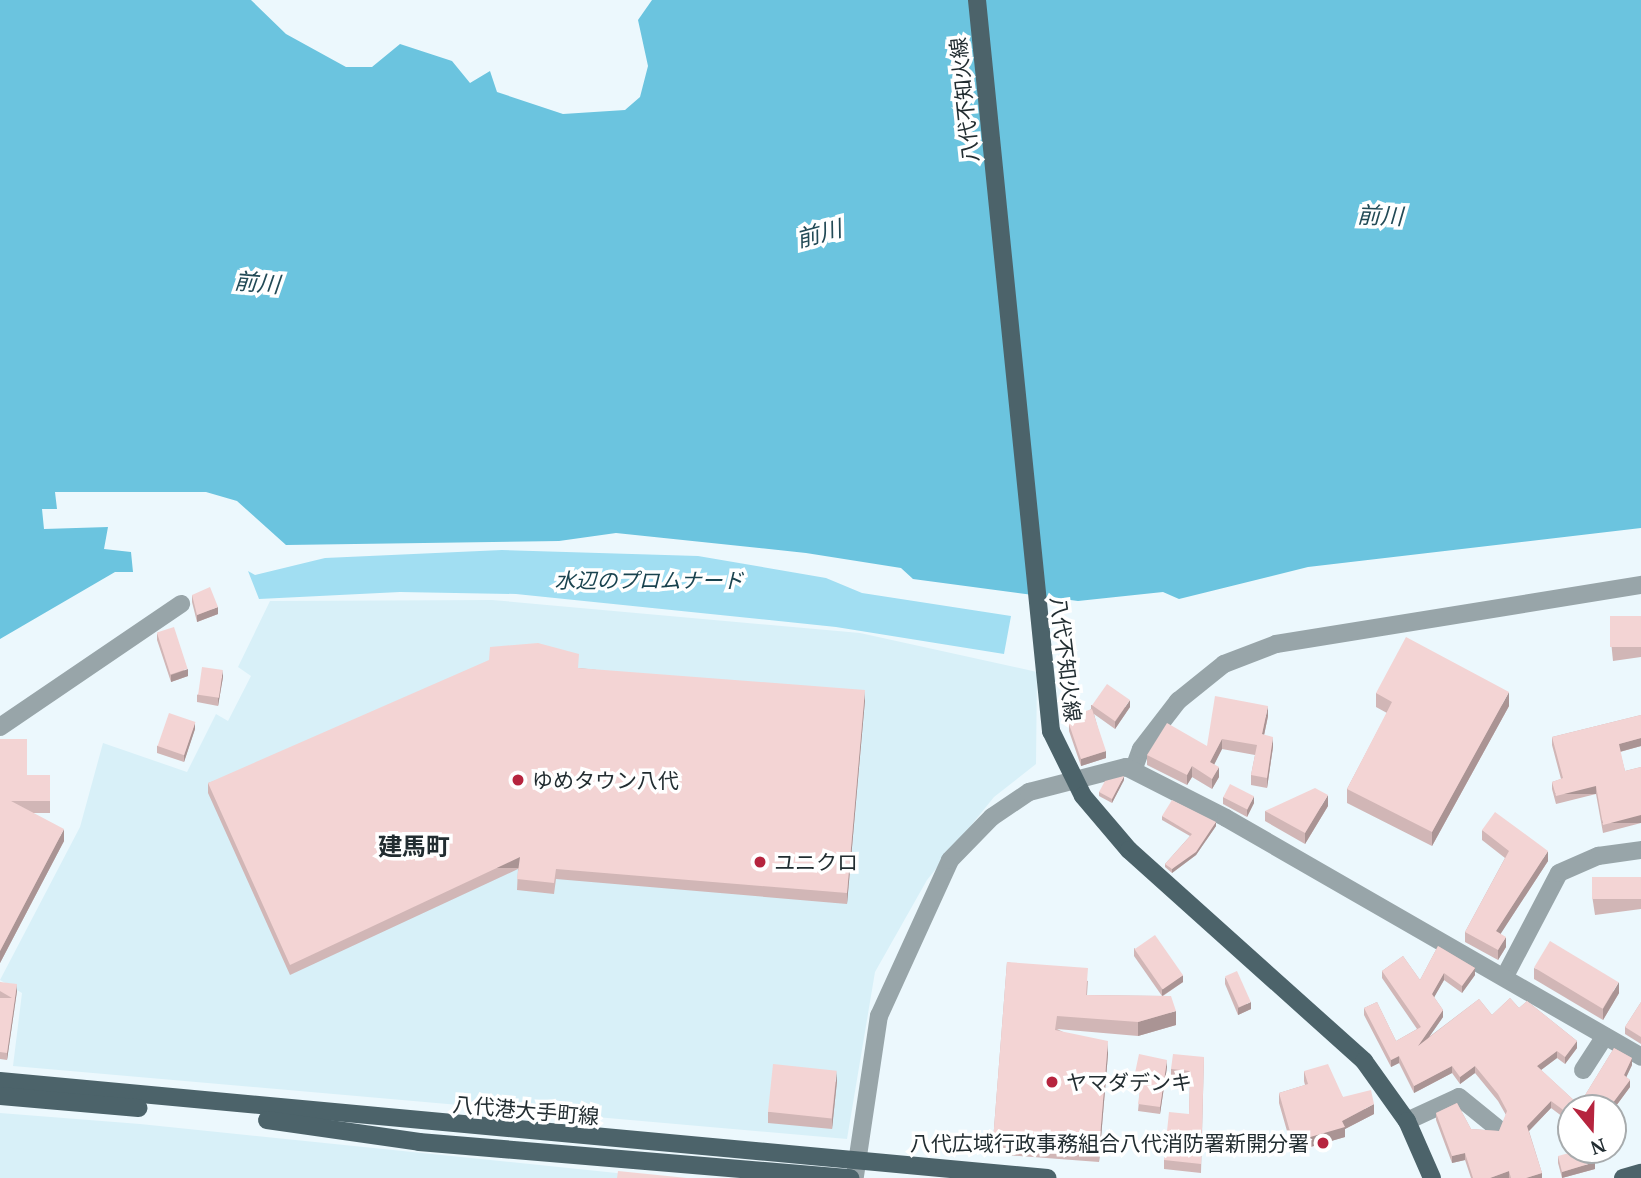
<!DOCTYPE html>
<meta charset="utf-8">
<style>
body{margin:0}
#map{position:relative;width:1641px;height:1178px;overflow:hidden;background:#ecf8fd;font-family:"PT Serif","Noto Sans JP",serif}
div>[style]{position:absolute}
.built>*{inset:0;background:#d8f0f8}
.green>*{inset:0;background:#a1def2}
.water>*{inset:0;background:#6bc4df}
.minor>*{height:18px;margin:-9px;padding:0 9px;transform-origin:9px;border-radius:9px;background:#98a5a9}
.major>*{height:18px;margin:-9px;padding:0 9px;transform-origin:9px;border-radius:9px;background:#4c636a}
.wall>*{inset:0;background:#d1b6b6}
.shaded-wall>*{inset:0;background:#aa9494;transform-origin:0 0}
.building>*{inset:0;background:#f3d4d4;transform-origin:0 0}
.dots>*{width:19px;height:19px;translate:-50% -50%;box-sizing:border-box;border:4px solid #fff;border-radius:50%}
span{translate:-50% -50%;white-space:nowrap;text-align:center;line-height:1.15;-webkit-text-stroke:7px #fff;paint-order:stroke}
.street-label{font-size:21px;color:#222d31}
.park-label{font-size:21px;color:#1a434f;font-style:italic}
.poi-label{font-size:21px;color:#222d31}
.left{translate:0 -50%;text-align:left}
.right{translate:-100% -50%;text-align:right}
.water-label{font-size:23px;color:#224a56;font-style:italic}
.quarter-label{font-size:24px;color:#222d31;font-weight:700}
.north{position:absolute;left:1557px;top:1094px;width:70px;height:70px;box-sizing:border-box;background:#fff;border:2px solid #a7abad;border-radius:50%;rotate:161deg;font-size:19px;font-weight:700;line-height:28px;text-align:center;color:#222d31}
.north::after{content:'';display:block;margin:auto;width:24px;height:32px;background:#b6243e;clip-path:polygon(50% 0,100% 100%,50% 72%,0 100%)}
</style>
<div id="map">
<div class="built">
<i style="clip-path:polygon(492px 600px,860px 633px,1037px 672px,1036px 764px,994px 797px,927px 880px,875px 972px,847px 1139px,13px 1066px,22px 993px,0 980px,80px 827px,103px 743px,187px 772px,216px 714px,228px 721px,251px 676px,238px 667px,270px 601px)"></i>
<i style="clip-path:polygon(0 1113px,140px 1124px,665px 1178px,0 1178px)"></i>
</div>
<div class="green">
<i style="clip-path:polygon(502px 550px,698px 556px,826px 578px,862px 593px,1011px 616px,1004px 654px,836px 627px,516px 594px,400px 592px,259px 599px,248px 571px,255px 575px,325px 558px)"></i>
</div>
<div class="water">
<i style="clip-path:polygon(0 0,251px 0,286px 34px,346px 67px,372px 67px,400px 44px,452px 61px,470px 83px,490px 71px,497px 92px,563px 114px,625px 110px,640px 97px,648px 66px,638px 20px,652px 0,1641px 0,1641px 528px,1308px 567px,1179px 599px,1163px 592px,1078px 601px,913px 579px,901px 568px,806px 553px,616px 533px,559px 541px,286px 545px,237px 501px,206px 492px,55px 492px,57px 509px,42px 509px,44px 529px,108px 527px,104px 549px,131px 552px,133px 572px,115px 572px,0 639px)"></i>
</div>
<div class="minor">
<i style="left:0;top:727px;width:219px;rotate:-34.2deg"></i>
<i style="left:1134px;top:768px;width:20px;rotate:-70deg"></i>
<i style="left:1141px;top:749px;width:61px;rotate:-52.4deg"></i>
<i style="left:1178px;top:701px;width:59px;rotate:-38.8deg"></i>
<i style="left:1224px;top:664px;width:56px;rotate:-21deg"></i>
<i style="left:1276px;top:644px;width:370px;rotate:-9.2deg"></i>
<i style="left:1505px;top:976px;width:116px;rotate:-62.3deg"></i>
<i style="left:1559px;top:873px;width:43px;rotate:-23.6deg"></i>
<i style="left:1598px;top:856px;width:43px;rotate:-7.9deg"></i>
<i style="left:1583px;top:1070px;width:40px;rotate:-57.1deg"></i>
<i style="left:1407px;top:1121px;width:57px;rotate:-24.8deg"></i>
<i style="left:1459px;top:1097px;width:48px;rotate:39deg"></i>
<i style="left:855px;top:1176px;width:162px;rotate:-81.5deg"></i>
<i style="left:879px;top:1016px;width:171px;rotate:-65.5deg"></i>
<i style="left:950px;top:860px;width:60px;rotate:-45.7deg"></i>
<i style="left:992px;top:817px;width:45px;rotate:-34deg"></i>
<i style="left:1029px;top:792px;width:100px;rotate:-14.5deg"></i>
<i style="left:1126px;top:767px;width:112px;rotate:27deg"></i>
<i style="left:1226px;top:818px;width:479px;rotate:29.9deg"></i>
</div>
<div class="major">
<i style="left:977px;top:0;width:735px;rotate:84.22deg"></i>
<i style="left:1051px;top:731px;width:72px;rotate:63.8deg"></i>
<i style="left:1083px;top:796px;width:71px;rotate:49.6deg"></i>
<i style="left:1129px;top:850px;width:316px;rotate:41.9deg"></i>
<i style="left:1364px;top:1061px;width:74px;rotate:54.4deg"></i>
<i style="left:1407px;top:1121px;width:62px;rotate:66.3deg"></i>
<i style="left:0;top:1081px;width:1052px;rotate:5.29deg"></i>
<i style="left:0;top:1096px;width:139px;rotate:5deg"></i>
<i style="left:267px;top:1120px;width:154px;rotate:8.2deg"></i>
<i style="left:419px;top:1142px;width:433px;rotate:4.8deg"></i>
<i style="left:1623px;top:1178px;width:19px;rotate:-16deg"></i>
</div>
<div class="wall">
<i style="clip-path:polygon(192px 595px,218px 614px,197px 622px,192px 602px)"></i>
<i style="clip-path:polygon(1641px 616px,1641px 657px,1613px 661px,1610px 631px,1610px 620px)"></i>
<i style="clip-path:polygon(157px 633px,188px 676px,171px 682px,157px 640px)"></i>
<i style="clip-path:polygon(579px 668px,865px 700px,847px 904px,556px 879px,554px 894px,517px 890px,518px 869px,290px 975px,208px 793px,208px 783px)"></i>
<i style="clip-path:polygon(223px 677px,218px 706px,197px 702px,197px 695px)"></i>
<i style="clip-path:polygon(1376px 693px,1509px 706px,1432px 846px,1347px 803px,1347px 789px,1387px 713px,1376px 707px)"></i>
<i style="clip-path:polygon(1091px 705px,1130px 707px,1115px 729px,1094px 714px,1106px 758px,1081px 766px,1069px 731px,1069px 724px,1091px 709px)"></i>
<i style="clip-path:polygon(1641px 715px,1641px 746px,1620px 752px,1625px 771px,1641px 767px,1641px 823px,1603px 833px,1596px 794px,1556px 804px,1552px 789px,1552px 782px,1561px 779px,1552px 745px,1552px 737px)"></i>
<i style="clip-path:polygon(1268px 716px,1264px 735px,1273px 747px,1267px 788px,1251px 785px,1251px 775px,1255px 755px,1222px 749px,1214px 764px,1219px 777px,1212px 789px,1192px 777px,1187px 785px,1147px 765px,1147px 755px,1207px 746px)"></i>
<i style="clip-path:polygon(195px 729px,184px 762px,157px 753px,157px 746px)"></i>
<i style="clip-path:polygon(0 739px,27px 775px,50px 775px,50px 813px,33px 813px,64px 841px,0 963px)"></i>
<i style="clip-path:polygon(1124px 780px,1112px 803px,1099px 796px,1099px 792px)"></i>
<i style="clip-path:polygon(1223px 797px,1254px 803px,1247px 817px,1223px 804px)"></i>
<i style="clip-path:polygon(1328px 806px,1305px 844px,1265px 821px,1265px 811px)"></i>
<i style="clip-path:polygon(1162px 816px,1216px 826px,1196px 855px,1172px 873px,1165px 867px,1165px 864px,1190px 836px,1162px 820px)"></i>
<i style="clip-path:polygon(1482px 830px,1548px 861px,1500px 934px,1506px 947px,1498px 960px,1465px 942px,1465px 932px,1505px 858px,1482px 840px)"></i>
<i style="clip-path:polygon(1641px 877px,1641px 909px,1595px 915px,1592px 895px,1592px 884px)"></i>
<i style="clip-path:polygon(1438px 946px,1475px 968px,1475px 975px,1462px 993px,1444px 980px,1434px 997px,1443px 1010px,1443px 1017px,1429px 1037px,1479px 999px,1492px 1015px,1510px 998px,1519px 1008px,1527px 1001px,1577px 1041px,1577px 1048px,1565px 1064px,1557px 1058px,1541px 1070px,1579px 1105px,1614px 1048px,1632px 1058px,1632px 1065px,1626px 1077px,1630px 1080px,1630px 1087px,1613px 1110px,1613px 1108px,1571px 1108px,1571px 1136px,1564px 1131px,1564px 1124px,1567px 1120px,1551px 1108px,1529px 1131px,1542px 1173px,1542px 1178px,1471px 1178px,1465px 1160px,1452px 1163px,1436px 1120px,1436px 1113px,1457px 1103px,1471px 1129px,1499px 1131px,1506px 1115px,1498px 1101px,1475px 1073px,1460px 1084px,1452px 1073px,1414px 1093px,1399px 1063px,1391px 1067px,1364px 1015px,1364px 1008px,1377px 1002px,1396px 1041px,1417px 1029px,1382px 978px,1382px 971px,1403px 956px,1420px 980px)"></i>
<i style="clip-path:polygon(1134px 948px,1183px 982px,1163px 996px,1176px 1025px,1138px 1036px,1057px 1029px,1108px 1054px,1099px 1162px,993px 1154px,993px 1141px,1007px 962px,1088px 981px,1087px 995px,1162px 996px,1134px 956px)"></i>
<i style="clip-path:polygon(1534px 968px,1619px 993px,1603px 1020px,1534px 979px)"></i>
<i style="clip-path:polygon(1225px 977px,1251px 1009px,1238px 1015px,1225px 984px)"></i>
<i style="clip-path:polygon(0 982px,17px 991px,7px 1060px,0 1059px)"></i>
<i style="clip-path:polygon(1641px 1002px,1641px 1044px,1625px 1034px,1625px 1027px)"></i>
<i style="clip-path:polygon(1204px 1057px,1201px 1173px,1164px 1169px,1164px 1160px,1189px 1114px,1190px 1080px,1171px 1079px,1171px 1069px)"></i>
<i style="clip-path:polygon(1167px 1067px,1160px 1114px,1138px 1111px,1141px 1081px,1135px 1080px,1135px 1073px)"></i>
<i style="clip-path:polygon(1304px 1071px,1343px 1097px,1374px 1114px,1345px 1129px,1345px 1137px,1293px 1152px,1279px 1103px,1279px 1093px,1305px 1085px,1304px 1081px)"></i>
<i style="clip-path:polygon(837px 1081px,832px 1129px,768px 1123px,768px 1112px)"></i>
<i style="clip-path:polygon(1558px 1156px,1595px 1169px,1562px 1178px,1558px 1163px)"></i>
</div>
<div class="shaded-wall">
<i style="clip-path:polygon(218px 607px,218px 614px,197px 622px,197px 615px)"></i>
<i style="clip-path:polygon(188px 669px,188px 676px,171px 682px,171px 675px)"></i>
<i style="clip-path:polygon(223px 670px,223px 677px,218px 706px,218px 699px)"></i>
<i style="clip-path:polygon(865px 690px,865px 700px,847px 904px,847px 893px)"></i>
<i style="clip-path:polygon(1509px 692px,1509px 706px,1432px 846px,1432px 832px)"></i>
<i style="clip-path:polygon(1130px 700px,1130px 707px,1115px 729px,1115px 722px)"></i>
<i style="clip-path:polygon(1268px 706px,1268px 716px,1262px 745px,1262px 734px)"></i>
<i style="clip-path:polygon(195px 722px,195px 729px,184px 762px,184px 755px)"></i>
<i style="clip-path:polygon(1273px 737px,1273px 747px,1267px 788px,1267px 778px)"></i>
<i style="clip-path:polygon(1641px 738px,1641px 746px,1619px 752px,1619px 744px)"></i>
<i style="clip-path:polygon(1222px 739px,1222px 749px,1210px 773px,1210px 762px)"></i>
<i style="clip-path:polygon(1106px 751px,1106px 758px,1081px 766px,1081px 759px)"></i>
<i style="clip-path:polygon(1192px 766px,1192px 777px,1187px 785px,1187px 775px)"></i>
<i style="clip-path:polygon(1219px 767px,1219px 777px,1212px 789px,1212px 779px)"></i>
<i style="clip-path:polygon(1124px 776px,1124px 780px,1112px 803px,1112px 799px)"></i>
<i style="left:1596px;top:786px;width:8px;height:41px;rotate:90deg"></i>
<i style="clip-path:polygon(1328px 795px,1328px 806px,1305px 844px,1305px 833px)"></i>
<i style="clip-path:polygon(1254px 796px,1254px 803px,1247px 817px,1247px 810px)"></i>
<i style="left:1641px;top:815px;width:8px;height:39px;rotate:90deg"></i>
<i style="clip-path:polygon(1216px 822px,1216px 826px,1196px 855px,1172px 873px,1172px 869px)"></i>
<i style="clip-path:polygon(64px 829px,64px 841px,0 963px,0 951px)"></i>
<i style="clip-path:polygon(1548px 851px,1548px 861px,1496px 941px,1496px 931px)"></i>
<i style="left:520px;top:857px;width:11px;height:254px;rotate:90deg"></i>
<i style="clip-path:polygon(1506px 937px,1506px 947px,1498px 960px,1498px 950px)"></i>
<i style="clip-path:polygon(1475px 968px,1475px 975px,1462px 993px,1462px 986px)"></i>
<i style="clip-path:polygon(1444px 973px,1444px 980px,1432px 1001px,1432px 994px)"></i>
<i style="clip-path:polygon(1183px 975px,1183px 982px,1162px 996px,1162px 989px)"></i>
<i style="clip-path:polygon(1619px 982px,1619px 993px,1603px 1020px,1603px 1009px)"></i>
<i style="clip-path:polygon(17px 984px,17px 991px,7px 1060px,7px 1053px)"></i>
<i style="clip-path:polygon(1251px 1002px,1251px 1009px,1238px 1015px,1238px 1008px)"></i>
<i style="clip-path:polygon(1443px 1010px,1443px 1017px,1418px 1053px,1418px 1046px)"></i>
<i style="clip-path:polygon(1176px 1011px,1176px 1025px,1138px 1036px,1138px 1022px)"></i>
<i style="clip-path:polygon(1108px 1041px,1108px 1054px,1099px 1162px,1099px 1149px)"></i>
<i style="clip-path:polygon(1577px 1041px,1577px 1048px,1565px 1064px,1565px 1057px)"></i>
<i style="clip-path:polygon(1557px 1051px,1557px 1058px,1537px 1073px,1537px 1066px)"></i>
<i style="clip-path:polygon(1399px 1056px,1399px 1063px,1391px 1067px,1391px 1060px)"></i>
<i style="clip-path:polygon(1632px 1058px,1632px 1065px,1624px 1082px,1624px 1075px)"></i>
<i style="clip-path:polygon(1167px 1060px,1167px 1067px,1160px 1114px,1160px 1107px)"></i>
<i style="clip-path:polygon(1452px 1066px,1452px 1073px,1414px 1093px,1414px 1086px)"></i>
<i style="clip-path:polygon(1475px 1066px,1475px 1073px,1460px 1084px,1460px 1077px)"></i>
<i style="clip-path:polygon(837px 1071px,837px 1081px,832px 1129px,832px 1119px)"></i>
<i style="clip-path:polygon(1630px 1080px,1630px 1087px,1613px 1110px,1613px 1108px,1609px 1108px)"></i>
<i style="clip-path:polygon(1551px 1101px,1551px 1108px,1527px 1133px,1527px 1126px)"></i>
<i style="clip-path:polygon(1374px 1104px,1374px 1114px,1345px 1129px,1345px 1137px,1293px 1152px,1293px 1142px,1342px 1121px)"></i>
<i style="clip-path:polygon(1465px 1153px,1465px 1160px,1452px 1163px,1452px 1156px)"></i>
<i style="clip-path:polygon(1595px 1162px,1595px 1169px,1562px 1178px,1562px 1172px)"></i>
<i style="clip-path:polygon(1509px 1171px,1509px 1178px,1490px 1178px)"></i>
<i style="clip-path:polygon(1542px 1173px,1542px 1178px,1526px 1178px)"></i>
</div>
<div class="building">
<i style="clip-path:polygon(210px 587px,218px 607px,197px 615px,192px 595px)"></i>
<i style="left:1641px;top:616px;width:31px;height:31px;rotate:90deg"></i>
<i style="left:174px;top:627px;width:44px;height:18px;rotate:72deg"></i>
<i style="clip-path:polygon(1406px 637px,1509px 692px,1432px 832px,1347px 789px,1392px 702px,1376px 693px)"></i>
<i style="clip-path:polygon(538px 643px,579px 654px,578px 668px,865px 690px,847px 893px,556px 869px,554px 883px,517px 879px,520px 857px,290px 965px,208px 783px,489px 660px,490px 647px)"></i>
<i style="left:202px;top:667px;width:21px;height:28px;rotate:8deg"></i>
<i style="left:1107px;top:684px;width:28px;height:26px;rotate:35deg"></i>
<i style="clip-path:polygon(1215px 696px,1268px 706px,1262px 734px,1273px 737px,1267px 778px,1251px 775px,1257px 745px,1222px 739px,1210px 762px,1219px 767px,1212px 779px,1192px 766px,1187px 775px,1147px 755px,1167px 723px,1207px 746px)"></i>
<i style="clip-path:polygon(1092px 709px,1106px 751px,1081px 759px,1069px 724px,1074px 715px)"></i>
<i style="left:169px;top:713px;width:28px;height:35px;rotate:19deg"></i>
<i style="clip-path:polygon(1641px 715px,1641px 738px,1619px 744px,1625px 771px,1641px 767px,1641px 815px,1603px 825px,1596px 786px,1556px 796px,1552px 782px,1563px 778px,1552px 737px)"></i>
<i style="clip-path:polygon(0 739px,27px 739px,27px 775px,50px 775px,50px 801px,11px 801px,64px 829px,0 951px)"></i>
<i style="clip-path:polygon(1124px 776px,1112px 799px,1099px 792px,1105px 781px)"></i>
<i style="left:1230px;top:784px;width:27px;height:15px;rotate:27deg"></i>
<i style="clip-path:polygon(1315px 788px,1328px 795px,1305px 833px,1265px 811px)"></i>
<i style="clip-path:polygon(1172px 800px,1216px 822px,1196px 852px,1172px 869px,1165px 864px,1192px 834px,1162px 816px)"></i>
<i style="clip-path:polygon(1495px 812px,1548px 851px,1496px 931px,1506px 937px,1498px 950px,1465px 932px,1509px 851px,1482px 830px)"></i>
<i style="left:1641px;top:877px;width:22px;height:49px;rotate:90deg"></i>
<i style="left:1155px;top:935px;width:49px;height:25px;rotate:55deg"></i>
<i style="left:1550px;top:941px;width:80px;height:31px;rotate:31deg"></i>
<i style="clip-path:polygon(1438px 946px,1475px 968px,1462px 986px,1444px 973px,1432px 994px,1443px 1010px,1418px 1046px,1479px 999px,1492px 1015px,1510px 998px,1519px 1008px,1527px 1001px,1577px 1041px,1565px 1057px,1557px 1051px,1537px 1066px,1579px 1105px,1614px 1048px,1632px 1058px,1624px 1075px,1630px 1080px,1609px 1108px,1571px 1108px,1571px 1129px,1564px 1124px,1570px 1115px,1551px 1101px,1527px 1126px,1542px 1173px,1526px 1178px,1511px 1178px,1509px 1171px,1490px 1178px,1473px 1178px,1465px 1153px,1452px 1156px,1436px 1113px,1457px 1103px,1471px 1129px,1499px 1131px,1507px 1111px,1498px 1094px,1475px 1066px,1460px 1077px,1452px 1066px,1414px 1086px,1399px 1056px,1391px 1060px,1364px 1008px,1377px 1002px,1396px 1041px,1421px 1027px,1382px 971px,1403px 956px,1420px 980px)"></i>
<i style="clip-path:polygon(1007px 962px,1088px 968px,1086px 995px,1171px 996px,1176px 1011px,1138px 1022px,1057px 1016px,1055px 1030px,1108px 1041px,1099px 1149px,993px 1141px)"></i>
<i style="left:1237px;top:971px;width:34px;height:13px;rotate:66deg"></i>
<i style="clip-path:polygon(0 982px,17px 984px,7px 1053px,0 1052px,0 998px,12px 998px,0 991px)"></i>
<i style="clip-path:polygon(1641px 1002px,1641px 1037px,1625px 1027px)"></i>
<i style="clip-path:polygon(1139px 1054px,1167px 1060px,1160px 1107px,1138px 1104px,1142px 1075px,1135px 1073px)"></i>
<i style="clip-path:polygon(1173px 1054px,1204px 1057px,1201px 1164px,1164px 1160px,1169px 1112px,1189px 1114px,1190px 1071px,1171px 1069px)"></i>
<i style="left:773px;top:1064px;width:64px;height:48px;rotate:6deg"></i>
<i style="clip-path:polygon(1328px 1064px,1343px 1097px,1371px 1090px,1374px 1104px,1342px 1121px,1345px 1127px,1293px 1142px,1279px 1093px,1308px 1084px,1304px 1071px)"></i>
<i style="clip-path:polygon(1580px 1150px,1592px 1150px,1595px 1162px,1562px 1172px,1558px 1156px)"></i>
<i style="clip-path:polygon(618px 1171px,687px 1178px,617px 1178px)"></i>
</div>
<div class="dots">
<i style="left:518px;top:780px;background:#b6243e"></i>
<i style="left:760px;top:862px;background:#b6243e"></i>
<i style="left:1052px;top:1082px;background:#b6243e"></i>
<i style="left:1323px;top:1143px;background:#b6243e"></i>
</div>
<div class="street-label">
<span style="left:964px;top:100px;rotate:-96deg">八代不知火線</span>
<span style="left:1066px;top:659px;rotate:83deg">八代不知火線</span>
<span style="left:526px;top:1110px;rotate:5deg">八代港大手町線</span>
</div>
<div class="park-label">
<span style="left:649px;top:580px">水辺のプロムナード</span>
</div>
<div class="poi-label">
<span class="left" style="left:532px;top:780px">ゆめタウン八代</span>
<span class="left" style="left:774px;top:862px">ユニクロ</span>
<span class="left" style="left:1066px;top:1082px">ヤマダデンキ</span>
<span class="right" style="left:1309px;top:1143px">八代広域行政事務組合八代消防署新開分署</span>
</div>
<div class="water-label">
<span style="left:1380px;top:216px;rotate:2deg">前川</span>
<span style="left:819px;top:234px;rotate:-15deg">前川</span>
<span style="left:257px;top:283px;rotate:5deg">前川</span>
</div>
<div class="quarter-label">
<span style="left:414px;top:847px">建馬町</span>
</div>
<div class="north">N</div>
</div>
